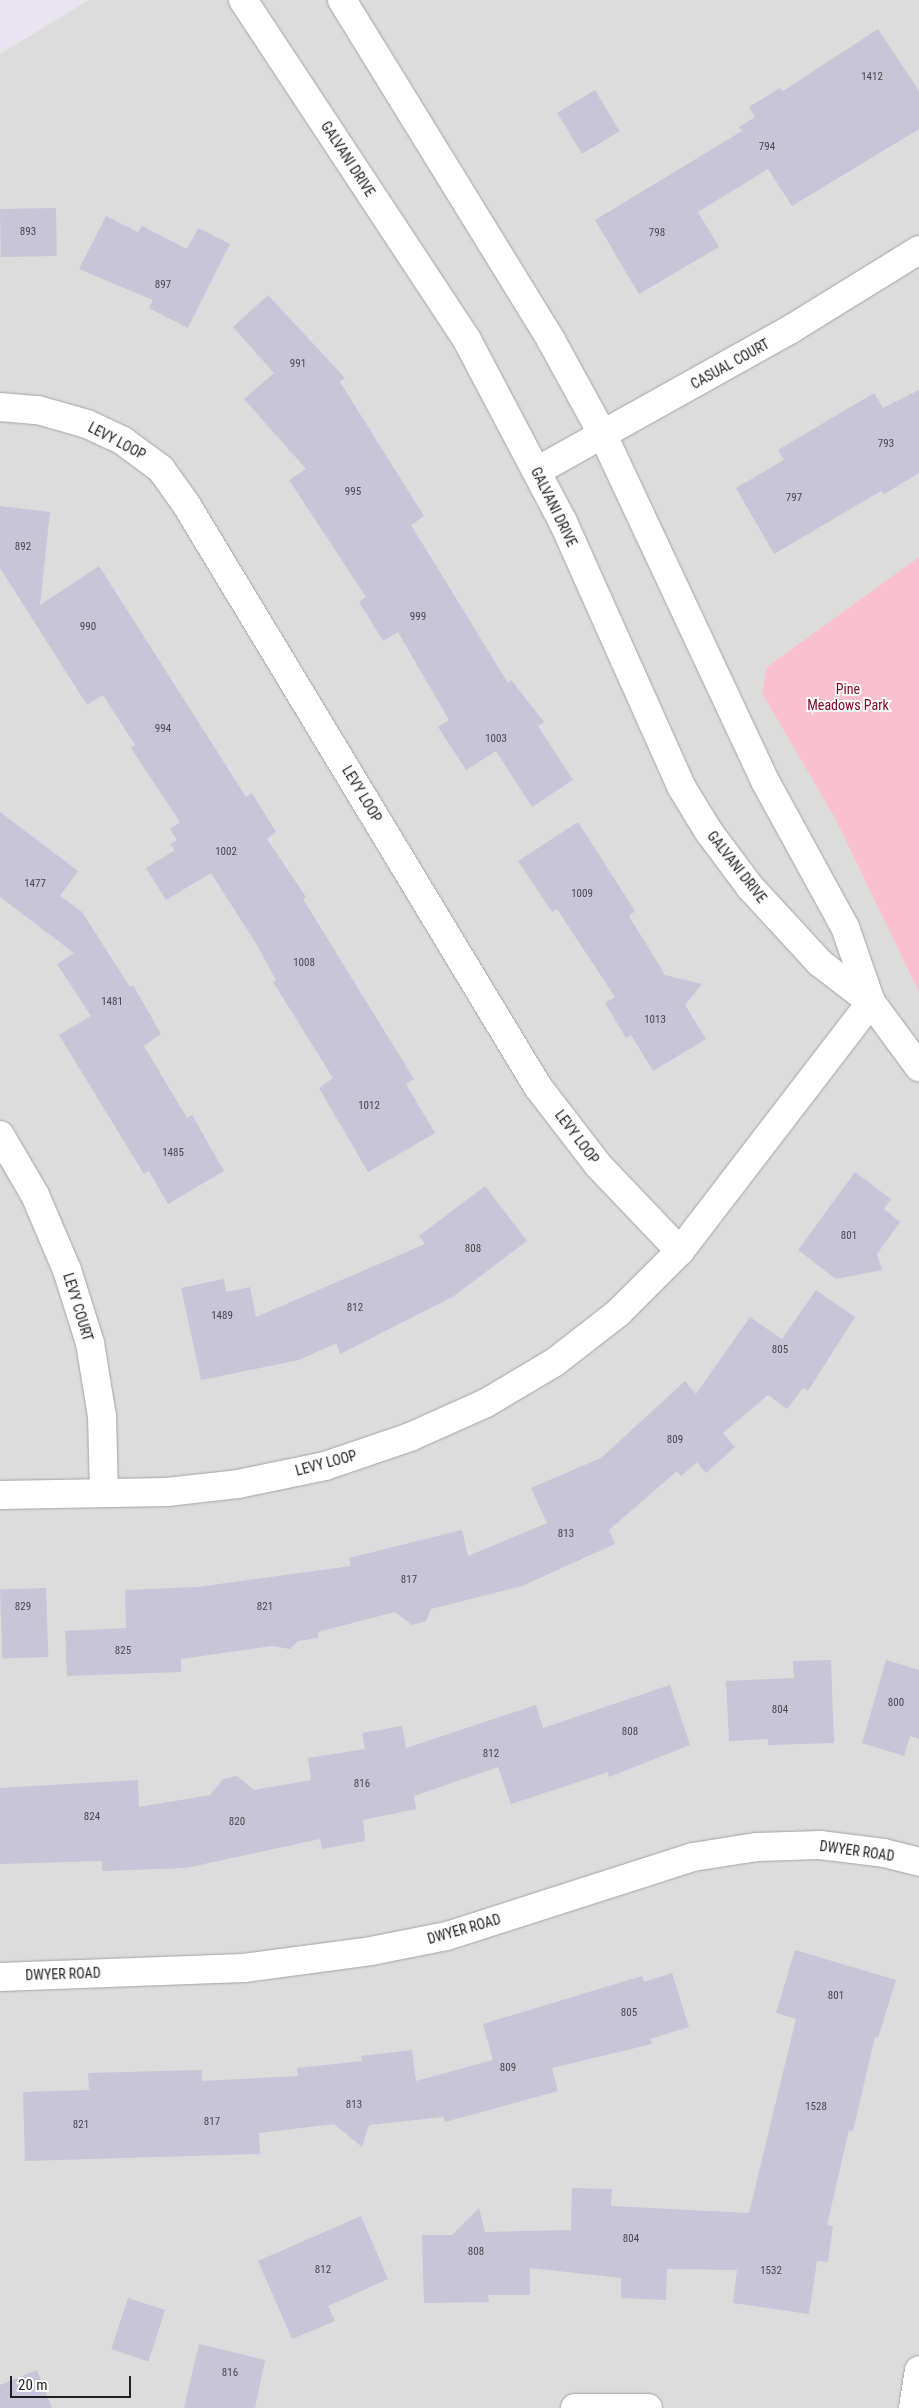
<!DOCTYPE html>
<style>
body{margin:0}
#map{position:relative;width:919px;height:2408px;overflow:hidden;background:#e8e4f0;font-family:"Roboto Condensed",sans-serif}
div>[style]{position:absolute}
.residential>*{inset:0;background:#dcdcdd}
.park>*{inset:0;background:#fbc0cf}
.building>*{inset:0;background:#c7c5d7;transform-origin:0 0}
.roads{filter:drop-shadow(0 0 1px #a3a3a3) drop-shadow(0 0 1px #a3a3a3)}
.minor>*{height:28px;margin:-14px;padding:0 14px;transform-origin:14px;border-radius:14px;background:#fff}
span{translate:-50% -50%;white-space:nowrap;text-align:center;line-height:1.15;-webkit-text-stroke:4px #fff;paint-order:stroke}
.number-label{font-size:11px;color:#49484d}
.number-label span{-webkit-text-stroke-width:0}
.street-label{font-size:14px;color:#1f1f1f}
.park-label{font-size:14px;color:#810825}
.scale{position:absolute;left:10px;top:2376px;width:121px;height:22px;box-sizing:border-box;border:2px solid #1f1f1f;border-top:0;padding-left:6px;font-size:15px;line-height:18px;white-space:nowrap;color:#1f1f1f;-webkit-text-stroke:4px #fff;paint-order:stroke}
</style>
<div id="map">
<div class="residential">
<i style="clip-path:polygon(89px 0,919px 0,919px 2408px,0 2408px,0 54px)"></i>
</div>
<div class="park">
<i style="clip-path:polygon(919px 557px,919px 992px,835px 818px,762px 693px,767px 667px)"></i>
</div>
<div class="building">
<i style="clip-path:polygon(878px 29px,919px 91px,919px 129px,792px 206px,768px 169px,698px 212px,719px 247px,639px 294px,595px 220px,742px 131px,739px 127px,755px 117px,749px 107px,780px 88px,783px 91px)"></i>
<i style="left:595px;top:90px;width:48px;height:44px;rotate:59deg"></i>
<i style="left:56px;top:208px;width:48px;height:56px;rotate:89deg"></i>
<i style="clip-path:polygon(106px 216px,138px 232px,142px 226px,187px 249px,198px 228px,230px 244px,188px 328px,149px 308px,153px 300px,79px 269px)"></i>
<i style="clip-path:polygon(268px 295px,345px 378px,340px 382px,424px 516px,411px 525px,508px 683px,511px 680px,544px 722px,538px 726px,573px 780px,532px 807px,496px 751px,466px 770px,438px 727px,449px 720px,398px 632px,383px 641px,359px 602px,366px 597px,289px 480px,306px 469px,244px 399px,274px 373px,233px 327px)"></i>
<i style="clip-path:polygon(919px 390px,919px 473px,884px 494px,881px 491px,774px 554px,736px 488px,784px 460px,778px 450px,874px 393px,883px 408px)"></i>
<i style="clip-path:polygon(0 506px,50px 512px,40px 605px,99px 566px,246px 797px,252px 793px,276px 832px,267px 839px,306px 897px,303px 899px,414px 1079px,406px 1084px,435px 1133px,368px 1172px,319px 1088px,333px 1078px,273px 982px,276px 980px,257px 945px,211px 873px,166px 900px,146px 868px,175px 850px,170px 844px,177px 840px,170px 829px,180px 822px,131px 748px,135px 745px,103px 695px,87px 705px,0 568px)"></i>
<i style="clip-path:polygon(0 812px,78px 871px,60px 896px,82px 912px,130px 987px,133px 985px,161px 1034px,144px 1046px,187px 1118px,192px 1115px,224px 1171px,168px 1204px,149px 1171px,144px 1174px,59px 1035px,91px 1016px,57px 964px,74px 953px,0 897px)"></i>
<i style="clip-path:polygon(578px 822px,635px 911px,629px 916px,665px 975px,702px 984px,685px 1005px,706px 1039px,653px 1071px,631px 1035px,626px 1038px,605px 1003px,615px 997px,557px 909px,552px 912px,518px 861px)"></i>
<i style="clip-path:polygon(855px 1172px,891px 1199px,884px 1209px,900px 1222px,877px 1254px,882px 1270px,836px 1279px,798px 1250px)"></i>
<i style="clip-path:polygon(485px 1186px,527px 1241px,454px 1296px,340px 1354px,336px 1343px,299px 1360px,201px 1380px,181px 1288px,224px 1279px,226px 1292px,250px 1287px,256px 1317px,425px 1244px,419px 1236px)"></i>
<i style="clip-path:polygon(816px 1290px,855px 1317px,808px 1391px,803px 1388px,787px 1409px,768px 1395px,723px 1433px,735px 1447px,706px 1473px,697px 1462px,681px 1476px,677px 1471px,609px 1530px,615px 1544px,522px 1586px,431px 1609px,426px 1621px,412px 1625px,395px 1612px,318px 1632px,318px 1638px,298px 1641px,290px 1649px,272px 1646px,181px 1659px,181px 1672px,67px 1676px,65px 1631px,126px 1628px,125px 1590px,197px 1587px,351px 1566px,349px 1558px,462px 1530px,468px 1556px,547px 1523px,531px 1488px,601px 1458px,685px 1381px,696px 1394px,750px 1317px,782px 1339px)"></i>
<i style="left:46px;top:1588px;width:69px;height:46px;rotate:88deg"></i>
<i style="clip-path:polygon(831px 1660px,834px 1743px,768px 1745px,768px 1739px,729px 1741px,726px 1681px,794px 1678px,793px 1661px)"></i>
<i style="clip-path:polygon(886px 1660px,919px 1670px,919px 1739px,910px 1736px,904px 1756px,862px 1743px)"></i>
<i style="clip-path:polygon(670px 1685px,690px 1745px,609px 1777px,608px 1772px,511px 1804px,498px 1767px,414px 1796px,416px 1809px,363px 1820px,365px 1841px,322px 1849px,320px 1839px,186px 1868px,102px 1871px,102px 1861px,0 1864px,0 1788px,138px 1780px,139px 1807px,210px 1795px,223px 1779px,237px 1776px,254px 1790px,311px 1780px,308px 1758px,365px 1749px,362px 1733px,402px 1726px,406px 1748px,536px 1705px,543px 1728px)"></i>
<i style="clip-path:polygon(795px 1950px,896px 1980px,878px 2038px,875px 2037px,853px 2131px,849px 2130px,827px 2225px,833px 2226px,828px 2262px,817px 2261px,809px 2314px,733px 2303px,737px 2270px,667px 2269px,666px 2300px,621px 2298px,621px 2278px,530px 2268px,530px 2295px,488px 2295px,489px 2302px,424px 2303px,422px 2235px,452px 2235px,479px 2208px,485px 2232px,571px 2230px,572px 2188px,612px 2189px,611px 2206px,749px 2213px,796px 2019px,776px 2013px)"></i>
<i style="clip-path:polygon(672px 1973px,689px 2027px,650px 2039px,652px 2044px,552px 2068px,558px 2091px,445px 2122px,443px 2117px,369px 2125px,362px 2147px,334px 2124px,259px 2133px,260px 2154px,25px 2161px,23px 2092px,89px 2090px,88px 2073px,202px 2070px,202px 2081px,298px 2076px,297px 2068px,362px 2061px,361px 2056px,412px 2050px,416px 2081px,493px 2060px,483px 2024px,642px 1976px,644px 1982px)"></i>
<i style="clip-path:polygon(361px 2216px,388px 2279px,328px 2306px,335px 2321px,292px 2339px,258px 2261px)"></i>
<i style="left:128px;top:2298px;width:39px;height:54px;rotate:18deg"></i>
<i style="clip-path:polygon(199px 2344px,265px 2360px,255px 2408px,184px 2408px)"></i>
<i style="clip-path:polygon(37px 2370px,52px 2408px,0 2408px,0 2385px)"></i>
</div>
<div class="roads">
<div class="minor">
<i style="left:243px;top:0;width:407px;rotate:56.6deg"></i>
<i style="left:467px;top:340px;width:206px;rotate:62.2deg"></i>
<i style="left:563px;top:522px;width:291px;rotate:65.9deg"></i>
<i style="left:682px;top:788px;width:52px;rotate:58.5deg"></i>
<i style="left:709px;top:832px;width:69px;rotate:53.3deg"></i>
<i style="left:750px;top:887px;width:103px;rotate:47.4deg"></i>
<i style="left:820px;top:963px;width:64px;rotate:37.4deg"></i>
<i style="left:871px;top:1002px;width:81px;rotate:53.6deg"></i>
<i style="left:342px;top:0;width:399px;rotate:58.4deg"></i>
<i style="left:551px;top:340px;width:108px;rotate:61.3deg"></i>
<i style="left:603px;top:435px;width:382px;rotate:64.9deg"></i>
<i style="left:765px;top:781px;width:166px;rotate:61.3deg"></i>
<i style="left:845px;top:927px;width:79px;rotate:70.9deg"></i>
<i style="left:0;top:407px;width:38px;rotate:5deg"></i>
<i style="left:38px;top:410px;width:51px;rotate:15.9deg"></i>
<i style="left:87px;top:424px;width:40px;rotate:25deg"></i>
<i style="left:123px;top:441px;width:47px;rotate:36.4deg"></i>
<i style="left:161px;top:469px;width:43px;rotate:54.5deg"></i>
<i style="left:186px;top:504px;width:681px;rotate:58.88deg"></i>
<i style="left:538px;top:1087px;width:98px;rotate:52.4deg"></i>
<i style="left:598px;top:1165px;width:119px;rotate:46.4deg"></i>
<i style="left:537px;top:471px;width:291px;rotate:-29.2deg"></i>
<i style="left:791px;top:329px;width:150px;rotate:-31.7deg"></i>
<i style="left:0;top:1135px;width:69px;rotate:59.7deg"></i>
<i style="left:35px;top:1195px;width:82px;rotate:66.9deg"></i>
<i style="left:67px;top:1270px;width:77px;rotate:72.5deg"></i>
<i style="left:90px;top:1343px;width:74px;rotate:80.7deg"></i>
<i style="left:102px;top:1416px;width:77px;rotate:88.5deg"></i>
<i style="left:0;top:1495px;width:167px;rotate:-1deg"></i>
<i style="left:167px;top:1492px;width:71px;rotate:-6.4deg"></i>
<i style="left:238px;top:1484px;width:89px;rotate:-11.7deg"></i>
<i style="left:325px;top:1466px;width:90px;rotate:-18.8deg"></i>
<i style="left:410px;top:1437px;width:83px;rotate:-24.1deg"></i>
<i style="left:486px;top:1403px;width:80px;rotate:-30.7deg"></i>
<i style="left:555px;top:1362px;width:80px;rotate:-37.9deg"></i>
<i style="left:618px;top:1313px;width:88px;rotate:-45deg"></i>
<i style="left:680px;top:1251px;width:314px;rotate:-52.5deg"></i>
<i style="left:0;top:1977px;width:244px;rotate:-2.1deg"></i>
<i style="left:244px;top:1968px;width:128px;rotate:-7.6deg"></i>
<i style="left:371px;top:1951px;width:77px;rotate:-11.2deg"></i>
<i style="left:447px;top:1936px;width:258px;rotate:-17.8deg"></i>
<i style="left:693px;top:1857px;width:65px;rotate:-8.9deg"></i>
<i style="left:757px;top:1847px;width:63px;rotate:-1.8deg"></i>
<i style="left:820px;top:1845px;width:64px;rotate:7.1deg"></i>
<i style="left:884px;top:1853px;width:36px;rotate:14deg"></i>
<i style="left:575px;top:2408px;width:73px"></i>
<i style="left:913px;top:2408px;width:38px;rotate:-81deg"></i>
</div>
</div>
<div class="number-label">
<span style="left:872px;top:77px">1412</span>
<span style="left:767px;top:147px">794</span>
<span style="left:28px;top:232px">893</span>
<span style="left:657px;top:233px">798</span>
<span style="left:163px;top:285px">897</span>
<span style="left:298px;top:364px">991</span>
<span style="left:886px;top:444px">793</span>
<span style="left:353px;top:492px">995</span>
<span style="left:794px;top:498px">797</span>
<span style="left:23px;top:547px">892</span>
<span style="left:418px;top:617px">999</span>
<span style="left:88px;top:627px">990</span>
<span style="left:163px;top:729px">994</span>
<span style="left:496px;top:739px">1003</span>
<span style="left:226px;top:852px">1002</span>
<span style="left:35px;top:884px">1477</span>
<span style="left:582px;top:894px">1009</span>
<span style="left:304px;top:963px">1008</span>
<span style="left:112px;top:1002px">1481</span>
<span style="left:655px;top:1020px">1013</span>
<span style="left:369px;top:1106px">1012</span>
<span style="left:173px;top:1153px">1485</span>
<span style="left:849px;top:1236px">801</span>
<span style="left:473px;top:1249px">808</span>
<span style="left:355px;top:1308px">812</span>
<span style="left:222px;top:1316px">1489</span>
<span style="left:780px;top:1350px">805</span>
<span style="left:675px;top:1440px">809</span>
<span style="left:566px;top:1534px">813</span>
<span style="left:409px;top:1580px">817</span>
<span style="left:23px;top:1607px">829</span>
<span style="left:265px;top:1607px">821</span>
<span style="left:123px;top:1651px">825</span>
<span style="left:896px;top:1703px">800</span>
<span style="left:780px;top:1710px">804</span>
<span style="left:630px;top:1732px">808</span>
<span style="left:491px;top:1754px">812</span>
<span style="left:362px;top:1784px">816</span>
<span style="left:92px;top:1817px">824</span>
<span style="left:237px;top:1822px">820</span>
<span style="left:836px;top:1996px">801</span>
<span style="left:629px;top:2013px">805</span>
<span style="left:508px;top:2068px">809</span>
<span style="left:354px;top:2105px">813</span>
<span style="left:816px;top:2107px">1528</span>
<span style="left:212px;top:2122px">817</span>
<span style="left:81px;top:2125px">821</span>
<span style="left:631px;top:2239px">804</span>
<span style="left:476px;top:2252px">808</span>
<span style="left:323px;top:2270px">812</span>
<span style="left:771px;top:2271px">1532</span>
<span style="left:230px;top:2373px">816</span>
</div>
<div class="street-label">
<span style="left:348px;top:159px;rotate:57deg">GALVANI DRIVE</span>
<span style="left:730px;top:364px;rotate:-29deg">CASUAL COURT</span>
<span style="left:117px;top:441px;rotate:28deg">LEVY LOOP</span>
<span style="left:554px;top:507px;rotate:64deg">GALVANI DRIVE</span>
<span style="left:362px;top:794px;rotate:59deg">LEVY LOOP</span>
<span style="left:737px;top:867px;rotate:52deg">GALVANI DRIVE</span>
<span style="left:577px;top:1137px;rotate:53deg">LEVY LOOP</span>
<span style="left:78px;top:1307px;rotate:73deg">LEVY COURT</span>
<span style="left:326px;top:1463px;rotate:-15deg">LEVY LOOP</span>
<span style="left:857px;top:1851px;rotate:8deg">DWYER ROAD</span>
<span style="left:464px;top:1929px;rotate:-16deg">DWYER ROAD</span>
<span style="left:63px;top:1974px;rotate:-2deg">DWYER ROAD</span>
</div>
<div class="park-label">
<span style="left:848px;top:697px">Pine<br>Meadows Park</span>
</div>
<div class="scale">20 m</div>
</div>
